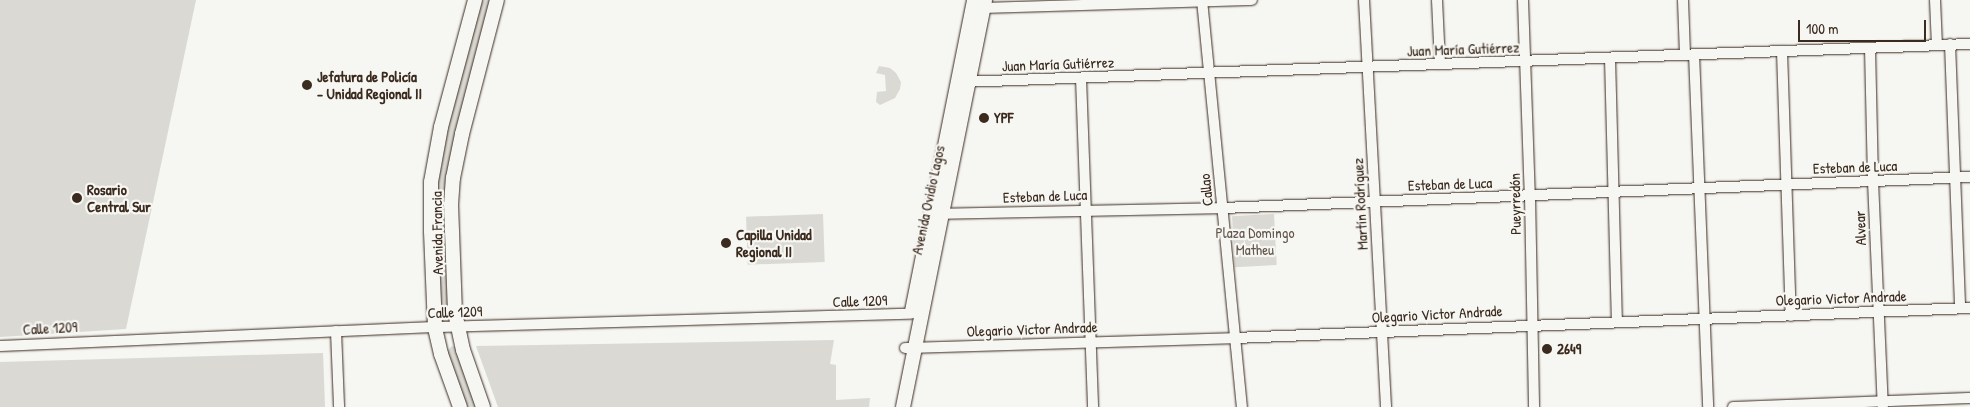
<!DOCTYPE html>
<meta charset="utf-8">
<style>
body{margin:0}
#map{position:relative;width:1970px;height:407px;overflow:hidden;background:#f6f6f2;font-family:"Patrick Hand",sans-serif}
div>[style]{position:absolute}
.green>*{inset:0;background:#dad9d3;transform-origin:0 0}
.roads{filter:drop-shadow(0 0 1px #3b2a1e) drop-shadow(0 0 1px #3b2a1e)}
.street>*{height:10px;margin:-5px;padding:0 5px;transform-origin:5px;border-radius:5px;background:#f6f6f2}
.secondary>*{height:14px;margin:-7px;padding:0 7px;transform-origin:7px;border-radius:7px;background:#f6f6f2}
.dots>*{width:14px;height:14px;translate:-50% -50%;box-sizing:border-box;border:2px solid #f6f6f2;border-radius:50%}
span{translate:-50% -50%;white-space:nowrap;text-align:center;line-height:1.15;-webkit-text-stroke:4.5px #f6f6f2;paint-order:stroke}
.street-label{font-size:15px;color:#3b2a1e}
.poi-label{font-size:15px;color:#3b2a1e;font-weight:700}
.left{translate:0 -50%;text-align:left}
.park-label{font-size:15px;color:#63564b}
.scale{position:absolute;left:1798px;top:20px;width:128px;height:22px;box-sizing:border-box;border:2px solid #3b2a1e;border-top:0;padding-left:6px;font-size:15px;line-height:18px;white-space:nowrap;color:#3b2a1e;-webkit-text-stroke:4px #f6f6f2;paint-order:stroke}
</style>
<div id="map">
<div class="green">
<i style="clip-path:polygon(0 0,196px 0,126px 329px,0 337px)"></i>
<i style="clip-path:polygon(480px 0,493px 0,456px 138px,452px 318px,445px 322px,441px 321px,437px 297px,438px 166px)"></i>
<i style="clip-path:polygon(879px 66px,890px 68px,896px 73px,901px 82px,900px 89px,895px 98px,880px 105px,876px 102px,877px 92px,886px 91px,885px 75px,876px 73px)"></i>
<i style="left:823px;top:214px;width:48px;height:77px;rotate:88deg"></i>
<i style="left:1274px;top:214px;width:51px;height:42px;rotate:87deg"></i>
<i style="clip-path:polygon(834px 340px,830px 364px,836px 365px,836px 400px,870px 398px,869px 407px,498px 407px,476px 346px)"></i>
<i style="clip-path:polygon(452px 346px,456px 347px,479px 407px,465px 407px,447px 351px)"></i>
<i style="clip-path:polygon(323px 353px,325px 407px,0 407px,0 362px)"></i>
</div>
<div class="roads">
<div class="street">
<i style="left:1202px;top:0;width:409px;rotate:84.4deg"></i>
<i style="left:1364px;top:0;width:408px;rotate:86.9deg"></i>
<i style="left:1437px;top:0;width:64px;rotate:87.3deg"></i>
<i style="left:1523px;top:0;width:196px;rotate:88deg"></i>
<i style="left:1530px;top:196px;width:211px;rotate:88.9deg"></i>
<i style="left:1683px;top:0;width:55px;rotate:87.9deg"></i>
<i style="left:1935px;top:0;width:45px;rotate:87.5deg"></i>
<i style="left:979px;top:8px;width:273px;rotate:-1.7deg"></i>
<i style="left:1950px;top:44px;width:264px;rotate:87.8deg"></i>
<i style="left:1870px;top:48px;width:133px;rotate:88.7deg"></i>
<i style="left:1873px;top:181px;width:226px;rotate:87.5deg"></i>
<i style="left:1782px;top:51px;width:265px;rotate:88.1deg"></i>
<i style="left:1694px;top:54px;width:353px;rotate:87.7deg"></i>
<i style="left:1610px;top:58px;width:264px;rotate:88.5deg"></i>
<i style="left:1081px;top:78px;width:329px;rotate:87.9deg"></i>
<i style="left:962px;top:82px;width:1009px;rotate:-2.16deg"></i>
<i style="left:937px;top:214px;width:286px;rotate:-1.2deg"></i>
<i style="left:1223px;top:208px;width:748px;rotate:-2.38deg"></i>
<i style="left:336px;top:331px;width:76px;rotate:87.7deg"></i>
<i style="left:0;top:346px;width:435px;rotate:-2.5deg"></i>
<i style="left:435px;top:327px;width:476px;rotate:-1.6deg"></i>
<i style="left:905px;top:348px;width:330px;rotate:-1.7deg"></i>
<i style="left:1235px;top:338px;width:736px;rotate:-2.34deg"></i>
<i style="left:1733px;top:407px;width:237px;rotate:-2.2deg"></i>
</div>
<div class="secondary">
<i style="left:912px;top:311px;width:317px;rotate:-78.7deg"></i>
<i style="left:460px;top:407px;width:56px;rotate:-109.7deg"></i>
<i style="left:441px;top:354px;width:28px;rotate:-103deg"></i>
<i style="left:435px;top:327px;width:96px;rotate:-92.4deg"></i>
<i style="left:431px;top:231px;width:49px;rotate:-90deg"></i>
<i style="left:431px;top:182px;width:56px;rotate:-79.7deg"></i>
<i style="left:441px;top:127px;width:131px;rotate:-75deg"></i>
<i style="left:483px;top:407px;width:60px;rotate:-109.3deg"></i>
<i style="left:463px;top:350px;width:38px;rotate:-102deg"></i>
<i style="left:455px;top:313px;width:108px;rotate:-92.1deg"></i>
<i style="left:451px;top:205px;width:27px;rotate:-86deg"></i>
<i style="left:453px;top:178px;width:45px;rotate:-78.4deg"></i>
<i style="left:462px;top:134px;width:138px;rotate:-75.4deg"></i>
<i style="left:903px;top:407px;width:415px;rotate:-78.6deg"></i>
</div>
</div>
<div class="dots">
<i style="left:307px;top:85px;background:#3b2a1e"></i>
<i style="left:984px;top:118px;background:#3b2a1e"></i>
<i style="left:77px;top:198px;background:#3b2a1e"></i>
<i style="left:726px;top:243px;background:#3b2a1e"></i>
<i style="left:1547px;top:349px;background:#3b2a1e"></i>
</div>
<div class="street-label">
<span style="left:1463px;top:49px;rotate:-2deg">Juan María Gutiérrez</span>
<span style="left:1058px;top:64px;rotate:-2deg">Juan María Gutiérrez</span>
<span style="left:1855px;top:167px;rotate:-2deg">Esteban de Luca</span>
<span style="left:1450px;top:184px;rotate:-2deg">Esteban de Luca</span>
<span style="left:1206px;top:190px;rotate:-96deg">Callao</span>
<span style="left:1045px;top:196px;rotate:-2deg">Esteban de Luca</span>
<span style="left:928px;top:200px;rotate:-78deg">Avenida Ovidio Lagos</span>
<span style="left:1360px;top:204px;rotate:-93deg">Martín Rodríguez</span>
<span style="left:1515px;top:204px;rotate:-91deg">Pueyrredón</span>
<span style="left:1860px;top:228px;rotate:-92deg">Alvear</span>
<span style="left:437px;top:233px;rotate:-91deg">Avenida Francia</span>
<span style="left:1841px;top:298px;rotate:-2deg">Olegario Victor Andrade</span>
<span style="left:860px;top:301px;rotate:-2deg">Calle 1209</span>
<span style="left:455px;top:312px;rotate:-2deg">Calle 1209</span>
<span style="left:1437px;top:314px;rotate:-3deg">Olegario Victor Andrade</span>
<span style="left:50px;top:328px;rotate:-3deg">Calle 1209</span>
<span style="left:1032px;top:329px;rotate:-2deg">Olegario Victor Andrade</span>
</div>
<div class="poi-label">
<span class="left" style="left:317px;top:85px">Jefatura de Policía<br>- Unidad Regional II</span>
<span class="left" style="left:994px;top:118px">YPF</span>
<span class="left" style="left:87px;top:198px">Rosario<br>Central Sur</span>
<span class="left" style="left:736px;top:243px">Capilla Unidad<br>Regional II</span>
<span class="left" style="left:1557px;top:349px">2649</span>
</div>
<div class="park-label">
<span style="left:1255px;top:241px">Plaza Domingo<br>Matheu</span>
</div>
<div class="scale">100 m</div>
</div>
